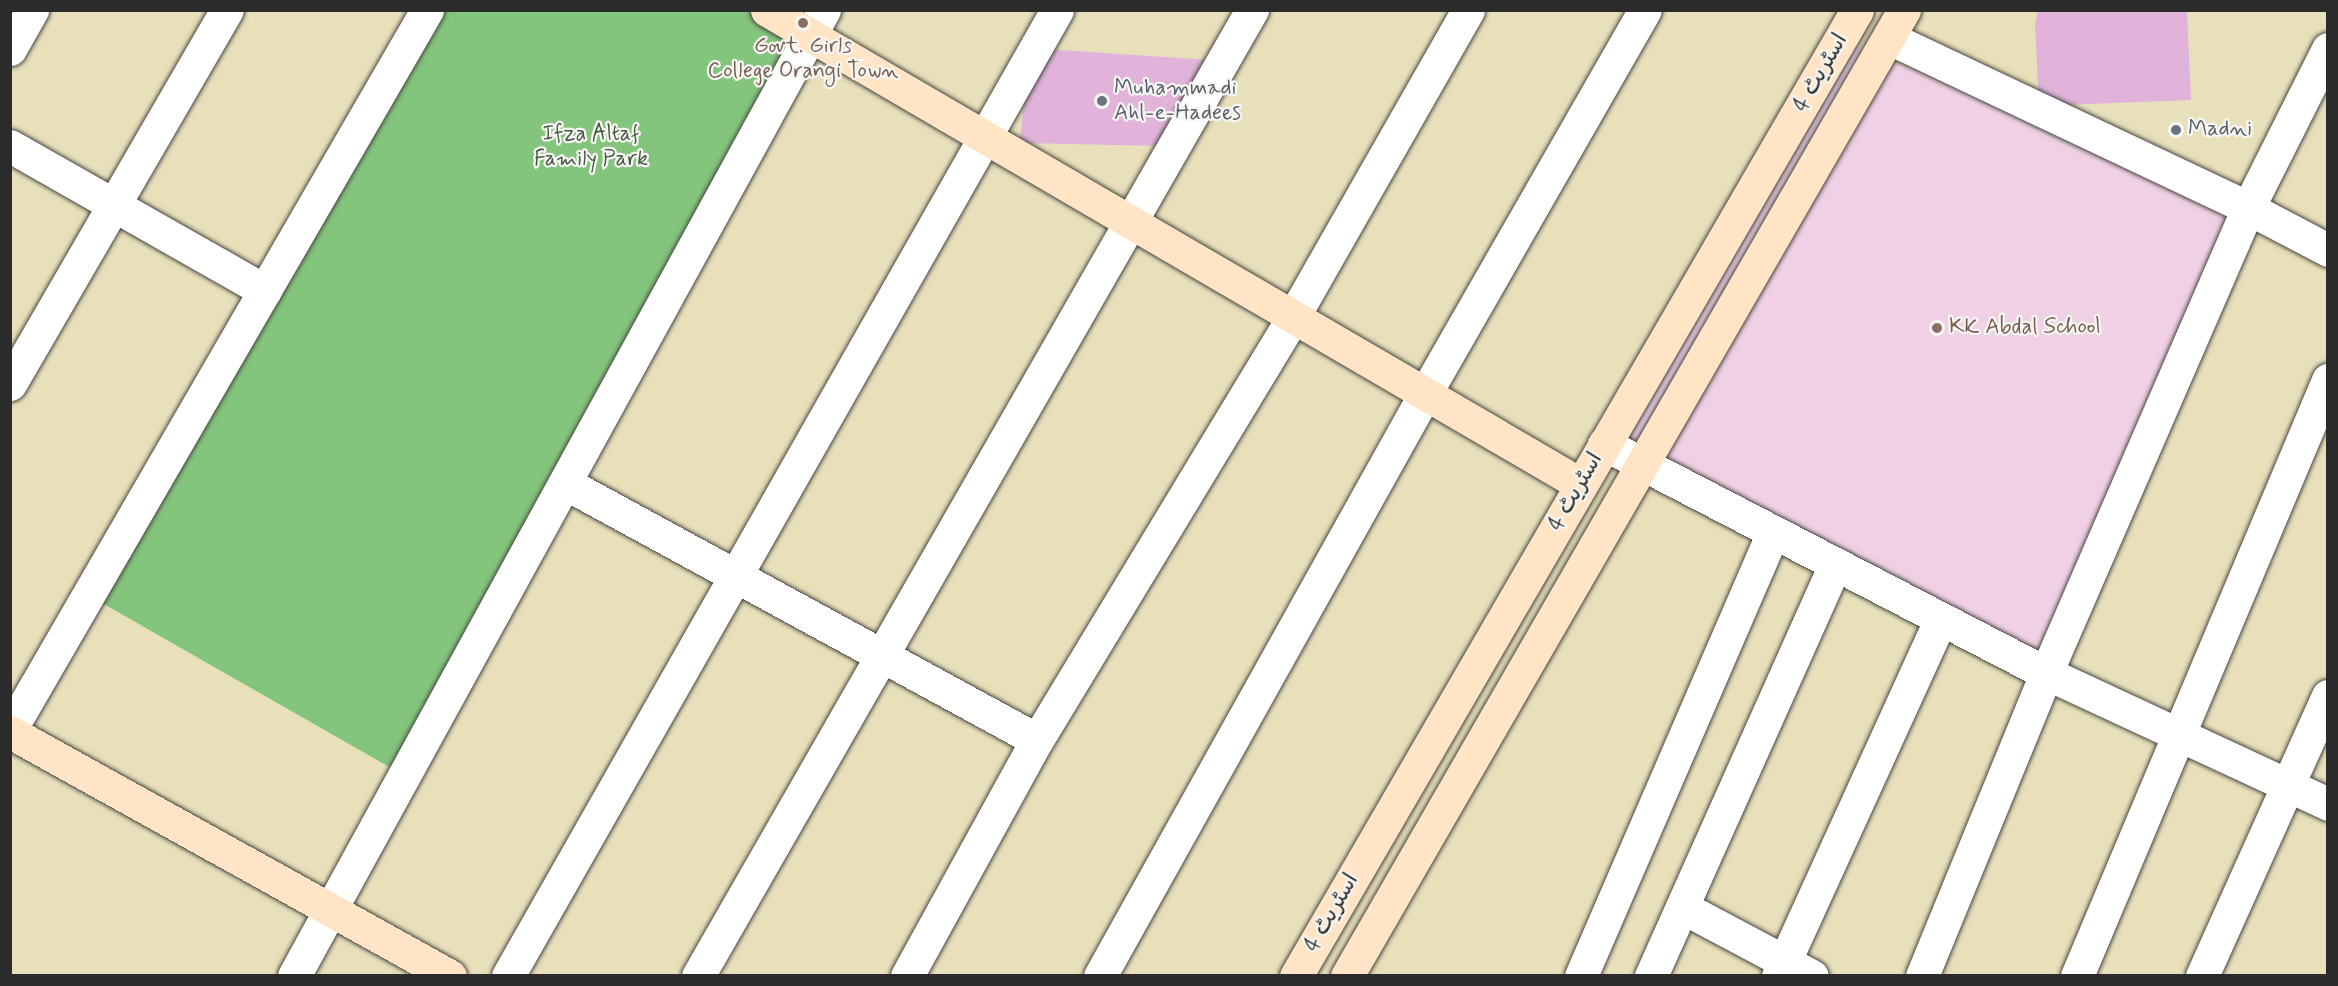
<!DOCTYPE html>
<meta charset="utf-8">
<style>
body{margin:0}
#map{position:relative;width:2338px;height:986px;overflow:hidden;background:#e8e0bb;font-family:Mynerve,"Playpen Sans Arabic",sans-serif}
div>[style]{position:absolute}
.built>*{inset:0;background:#f0d0e4}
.green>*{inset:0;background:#84c57d}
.building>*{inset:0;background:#e1b3da}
.roads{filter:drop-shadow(0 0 2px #474641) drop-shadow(0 0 2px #474641)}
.street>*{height:33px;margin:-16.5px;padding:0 16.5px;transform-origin:16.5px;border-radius:16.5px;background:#fff}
.secondary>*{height:33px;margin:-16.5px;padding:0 16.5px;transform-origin:16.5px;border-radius:16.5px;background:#ffe4c6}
.dots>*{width:16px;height:16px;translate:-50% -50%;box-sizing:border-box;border:3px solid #f6f6f2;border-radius:50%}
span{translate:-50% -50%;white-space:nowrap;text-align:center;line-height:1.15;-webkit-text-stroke:4.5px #f6f6f2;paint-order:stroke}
.education-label{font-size:22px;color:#785e54}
.left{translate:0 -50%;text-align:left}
.street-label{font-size:22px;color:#2b2b2b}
.worship-label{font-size:22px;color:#5b616d}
.park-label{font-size:22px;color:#465944}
.frame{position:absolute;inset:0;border:12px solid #2b2b2b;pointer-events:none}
</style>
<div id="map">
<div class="built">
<i style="clip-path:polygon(1839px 39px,2257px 212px,2046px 673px,1604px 444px)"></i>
</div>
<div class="green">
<i style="clip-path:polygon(427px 11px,767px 11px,809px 35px,405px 776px,88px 595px)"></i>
</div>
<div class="building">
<i style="clip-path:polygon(2038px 10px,2187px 10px,2191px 100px,2039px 106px,2035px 24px)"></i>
<i style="clip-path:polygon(1045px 49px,1210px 60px,1161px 146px,1020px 143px,1025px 87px)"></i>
</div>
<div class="roads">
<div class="street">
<i style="left:1889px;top:38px;width:397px;rotate:25.3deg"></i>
<i style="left:2248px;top:208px;width:90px;rotate:27.7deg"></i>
<i style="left:10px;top:49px;width:45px;rotate:-60.6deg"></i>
<i style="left:10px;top:146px;width:293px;rotate:29.6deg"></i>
<i style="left:10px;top:384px;width:432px;rotate:-59.9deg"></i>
<i style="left:1604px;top:444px;width:498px;rotate:27.4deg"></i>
<i style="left:2046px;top:673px;width:311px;rotate:24.9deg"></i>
<i style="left:565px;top:483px;width:537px;rotate:28.57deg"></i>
<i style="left:10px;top:730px;width:832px;rotate:-59.92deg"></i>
<i style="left:1682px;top:907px;width:147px;rotate:28deg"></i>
<i style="left:294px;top:976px;width:1102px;rotate:-61.25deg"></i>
<i style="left:508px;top:976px;width:1111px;rotate:-60.39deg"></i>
<i style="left:698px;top:976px;width:1114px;rotate:-60.17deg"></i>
<i style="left:907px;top:976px;width:269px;rotate:-61.2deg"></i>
<i style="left:1037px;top:740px;width:494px;rotate:-58.8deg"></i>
<i style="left:1293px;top:317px;width:353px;rotate:-60.3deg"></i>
<i style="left:1100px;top:976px;width:669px;rotate:-60.83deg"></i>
<i style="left:1426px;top:392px;width:440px;rotate:-60.2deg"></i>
<i style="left:1581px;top:976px;width:484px;rotate:-66.6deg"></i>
<i style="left:1651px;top:976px;width:451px;rotate:-65.9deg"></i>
<i style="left:1778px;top:976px;width:392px;rotate:-65.5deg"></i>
<i style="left:1922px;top:976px;width:327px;rotate:-67.7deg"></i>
<i style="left:2046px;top:673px;width:507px;rotate:-66.52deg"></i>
<i style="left:2248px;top:208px;width:178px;rotate:-63.3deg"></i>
<i style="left:2077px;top:976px;width:647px;rotate:-67.16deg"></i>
<i style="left:2202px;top:976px;width:307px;rotate:-65.8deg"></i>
</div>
<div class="secondary">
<i style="left:767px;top:10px;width:941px;rotate:30.24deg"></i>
<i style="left:10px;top:732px;width:503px;rotate:29.01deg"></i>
<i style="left:1296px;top:976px;width:1117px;rotate:-59.85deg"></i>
<i style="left:1347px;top:976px;width:1115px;rotate:-60.03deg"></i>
</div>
</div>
<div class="dots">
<i style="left:803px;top:23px;background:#8d6e63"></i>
<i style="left:1102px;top:101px;background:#6b7280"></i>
<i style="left:2176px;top:130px;background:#6b7280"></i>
<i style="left:1937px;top:328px;background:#8d6e63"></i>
</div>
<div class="education-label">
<span style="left:803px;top:59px">Govt. Girls<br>College Orangi Town</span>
<span class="left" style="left:1949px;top:328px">KK Abdal School</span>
</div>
<div class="street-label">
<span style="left:1821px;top:73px;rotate:-60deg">اسٹریٹ 4</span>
<span style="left:1576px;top:492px;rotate:-60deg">اسٹریٹ 4</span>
<span style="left:1332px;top:913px;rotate:-60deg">اسٹریٹ 4</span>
</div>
<div class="worship-label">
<span class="left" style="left:1114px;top:101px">Muhammadi<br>Ahl-e-Hadees</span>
<span class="left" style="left:2188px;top:130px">Madni</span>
</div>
<div class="park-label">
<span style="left:591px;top:147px">Ifza Altaf<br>Family Park</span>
</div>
<div class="frame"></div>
</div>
